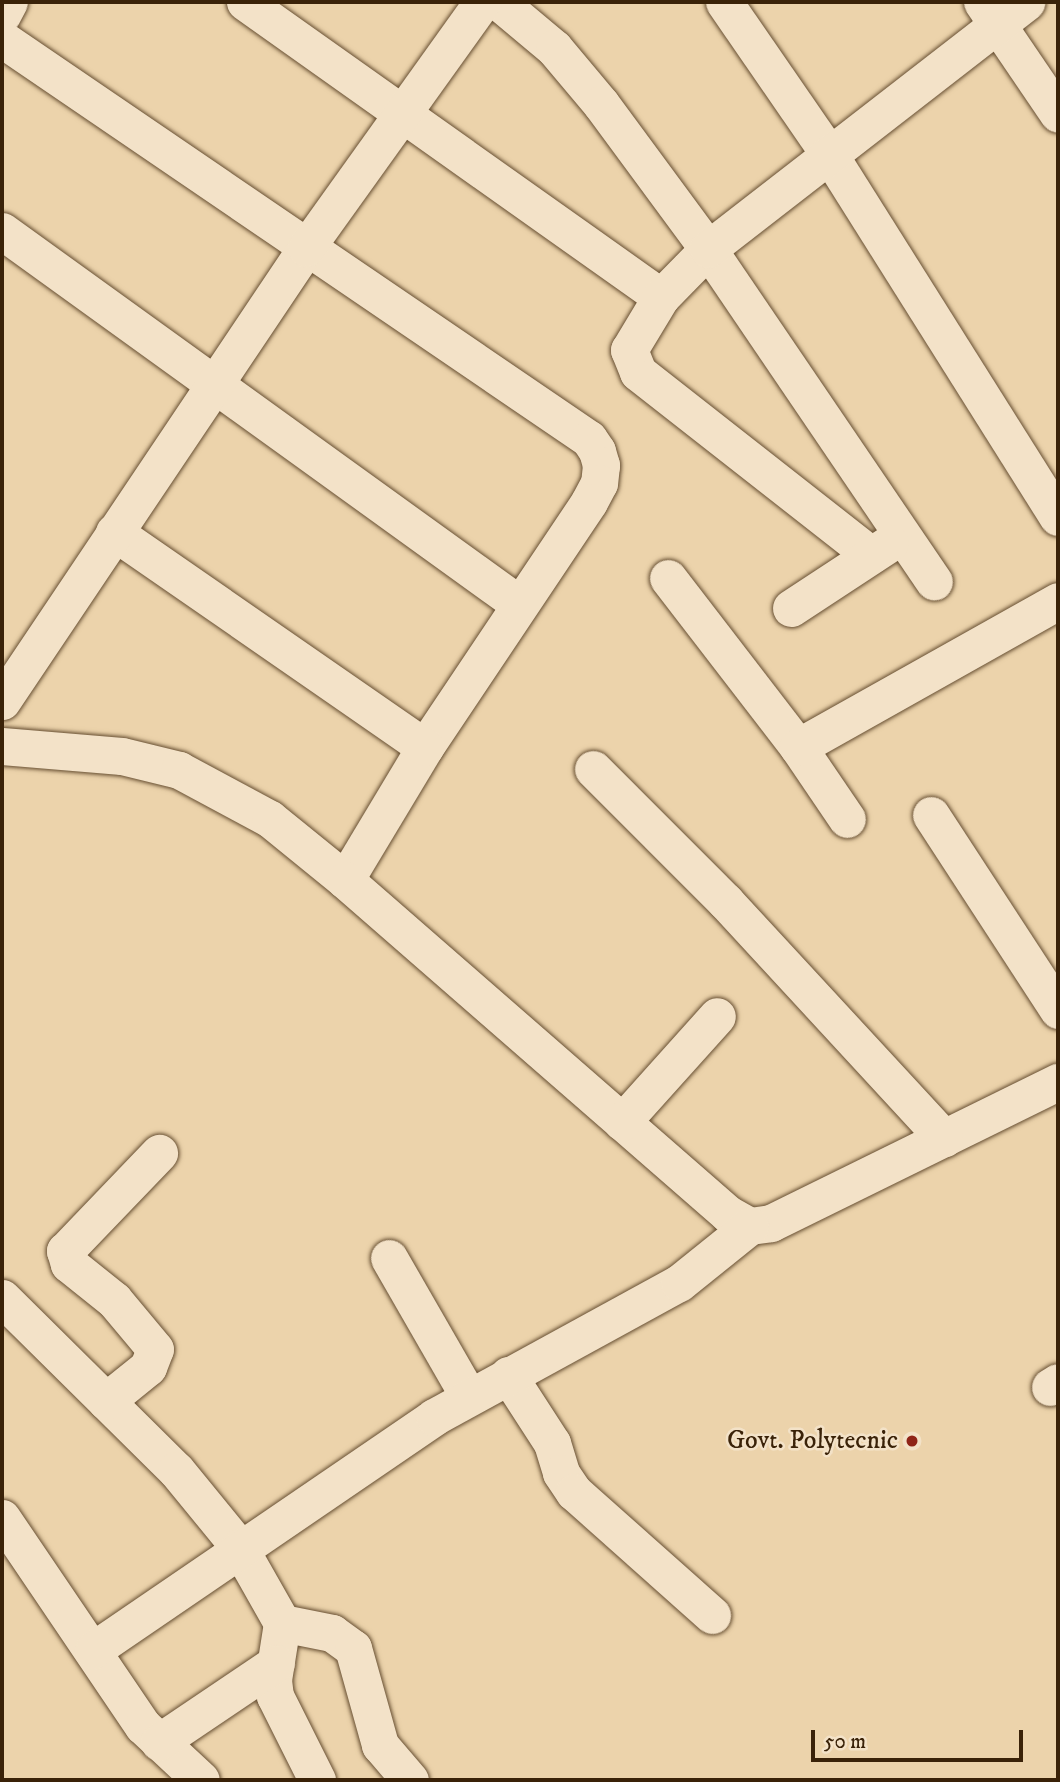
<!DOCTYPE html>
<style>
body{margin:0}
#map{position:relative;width:1060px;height:1782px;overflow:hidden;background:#ecd3ab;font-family:"IM FELL DW Pica",serif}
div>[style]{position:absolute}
.roads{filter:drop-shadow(0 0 2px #664e31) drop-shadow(0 0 2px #664e31)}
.minor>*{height:37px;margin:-18.5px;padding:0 18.5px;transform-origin:18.5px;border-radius:18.5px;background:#f3e2c8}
.dots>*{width:19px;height:19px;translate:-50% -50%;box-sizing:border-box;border:4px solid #f3e2c8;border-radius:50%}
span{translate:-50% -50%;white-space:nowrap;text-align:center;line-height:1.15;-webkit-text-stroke:5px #f3e2c8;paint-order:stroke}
.poi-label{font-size:26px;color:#3a2208}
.right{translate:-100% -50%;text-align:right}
.frame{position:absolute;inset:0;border:4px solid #3a2208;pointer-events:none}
.scale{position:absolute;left:811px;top:1730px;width:212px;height:32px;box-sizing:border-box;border:4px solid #3a2208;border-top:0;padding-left:9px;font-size:21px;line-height:24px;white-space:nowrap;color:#3a2208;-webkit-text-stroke:5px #f3e2c8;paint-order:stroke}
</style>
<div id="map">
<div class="roads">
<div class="minor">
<i style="left:245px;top:2px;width:510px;rotate:35.34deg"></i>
<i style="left:499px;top:2px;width:72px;rotate:39.9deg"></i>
<i style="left:554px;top:48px;width:73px;rotate:50deg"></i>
<i style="left:601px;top:104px;width:180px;rotate:53.6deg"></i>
<i style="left:708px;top:249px;width:402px;rotate:55.8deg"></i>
<i style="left:724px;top:2px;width:185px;rotate:55.4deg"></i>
<i style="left:829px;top:154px;width:429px;rotate:57.8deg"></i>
<i style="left:982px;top:2px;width:135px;rotate:55.8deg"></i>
<i style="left:2px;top:15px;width:15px;rotate:-62deg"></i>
<i style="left:2px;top:39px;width:710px;rotate:34.27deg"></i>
<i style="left:589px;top:439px;width:14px;rotate:56deg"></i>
<i style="left:597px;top:451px;width:15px;rotate:74deg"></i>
<i style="left:601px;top:465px;width:18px;rotate:96deg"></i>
<i style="left:599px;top:483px;width:21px;rotate:118deg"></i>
<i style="left:589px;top:502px;width:295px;rotate:123.8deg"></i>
<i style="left:425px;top:747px;width:155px;rotate:121deg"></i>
<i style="left:2px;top:231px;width:638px;rotate:35.81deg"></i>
<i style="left:114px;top:532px;width:378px;rotate:34.7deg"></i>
<i style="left:871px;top:555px;width:296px;rotate:-141.9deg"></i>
<i style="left:638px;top:372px;width:24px;rotate:-112deg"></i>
<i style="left:629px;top:350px;width:62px;rotate:-58.9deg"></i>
<i style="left:661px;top:297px;width:67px;rotate:-45.6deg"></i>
<i style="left:708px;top:249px;width:403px;rotate:-37.8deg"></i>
<i style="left:668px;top:578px;width:213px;rotate:52.4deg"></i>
<i style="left:798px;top:747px;width:87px;rotate:55.8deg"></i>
<i style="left:791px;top:608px;width:118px;rotate:-33.3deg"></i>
<i style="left:2px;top:701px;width:546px;rotate:-56.14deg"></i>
<i style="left:306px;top:248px;width:302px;rotate:-54.4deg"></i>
<i style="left:2px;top:746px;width:120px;rotate:4.8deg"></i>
<i style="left:122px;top:756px;width:59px;rotate:13.8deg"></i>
<i style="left:179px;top:770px;width:103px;rotate:28.3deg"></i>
<i style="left:270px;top:819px;width:97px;rotate:39.1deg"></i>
<i style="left:345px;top:880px;width:508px;rotate:41.09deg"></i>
<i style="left:728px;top:1214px;width:25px;rotate:29deg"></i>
<i style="left:750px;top:1226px;width:21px;rotate:-8deg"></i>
<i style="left:771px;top:1223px;width:320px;rotate:-26.2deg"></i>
<i style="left:798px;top:747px;width:298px;rotate:-29.3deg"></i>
<i style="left:593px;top:769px;width:187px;rotate:45deg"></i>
<i style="left:725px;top:901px;width:323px;rotate:47.3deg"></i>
<i style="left:931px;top:815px;width:233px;rotate:56.9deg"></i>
<i style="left:622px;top:1122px;width:142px;rotate:-48.1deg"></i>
<i style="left:389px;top:1258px;width:160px;rotate:60.1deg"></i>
<i style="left:2px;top:1298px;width:245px;rotate:44.7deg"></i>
<i style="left:176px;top:1470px;width:99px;rotate:50.7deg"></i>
<i style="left:239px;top:1547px;width:87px;rotate:60.5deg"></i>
<i style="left:282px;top:1623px;width:58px;rotate:99deg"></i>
<i style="left:273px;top:1680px;width:16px;rotate:83deg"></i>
<i style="left:275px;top:1696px;width:94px;rotate:63.4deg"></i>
<i style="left:508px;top:1375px;width:81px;rotate:57.1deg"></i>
<i style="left:552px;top:1443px;width:31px;rotate:73deg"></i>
<i style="left:561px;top:1473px;width:23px;rotate:56deg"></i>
<i style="left:574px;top:1492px;width:185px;rotate:41.7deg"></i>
<i style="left:1050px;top:1387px;width:9px;rotate:-32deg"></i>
<i style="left:106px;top:1401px;width:54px;rotate:-39deg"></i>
<i style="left:148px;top:1367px;width:19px;rotate:-69deg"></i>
<i style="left:155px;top:1349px;width:64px;rotate:-129.9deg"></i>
<i style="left:114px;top:1300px;width:58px;rotate:-141.3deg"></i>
<i style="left:69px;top:1264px;width:14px;rotate:-107deg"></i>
<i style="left:65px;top:1251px;width:136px;rotate:-46.2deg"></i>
<i style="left:2px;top:1518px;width:251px;rotate:55.9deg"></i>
<i style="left:143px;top:1726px;width:79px;rotate:43deg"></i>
<i style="left:282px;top:1623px;width:51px;rotate:11.3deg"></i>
<i style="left:332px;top:1633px;width:26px;rotate:36deg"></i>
<i style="left:353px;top:1648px;width:101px;rotate:74.4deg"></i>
<i style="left:380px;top:1745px;width:46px;rotate:49.4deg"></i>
<i style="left:93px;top:1650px;width:413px;rotate:-34.3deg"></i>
<i style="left:434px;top:1417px;width:279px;rotate:-28.7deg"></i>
<i style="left:679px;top:1283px;width:91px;rotate:-38.8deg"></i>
<i style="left:159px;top:1742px;width:141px;rotate:-34deg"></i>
</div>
</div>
<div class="dots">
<i style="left:912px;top:1441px;background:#8f2418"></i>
</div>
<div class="poi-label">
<span class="right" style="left:898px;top:1441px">Govt. Polytecnic</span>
</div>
<div class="frame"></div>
<div class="scale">50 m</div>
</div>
